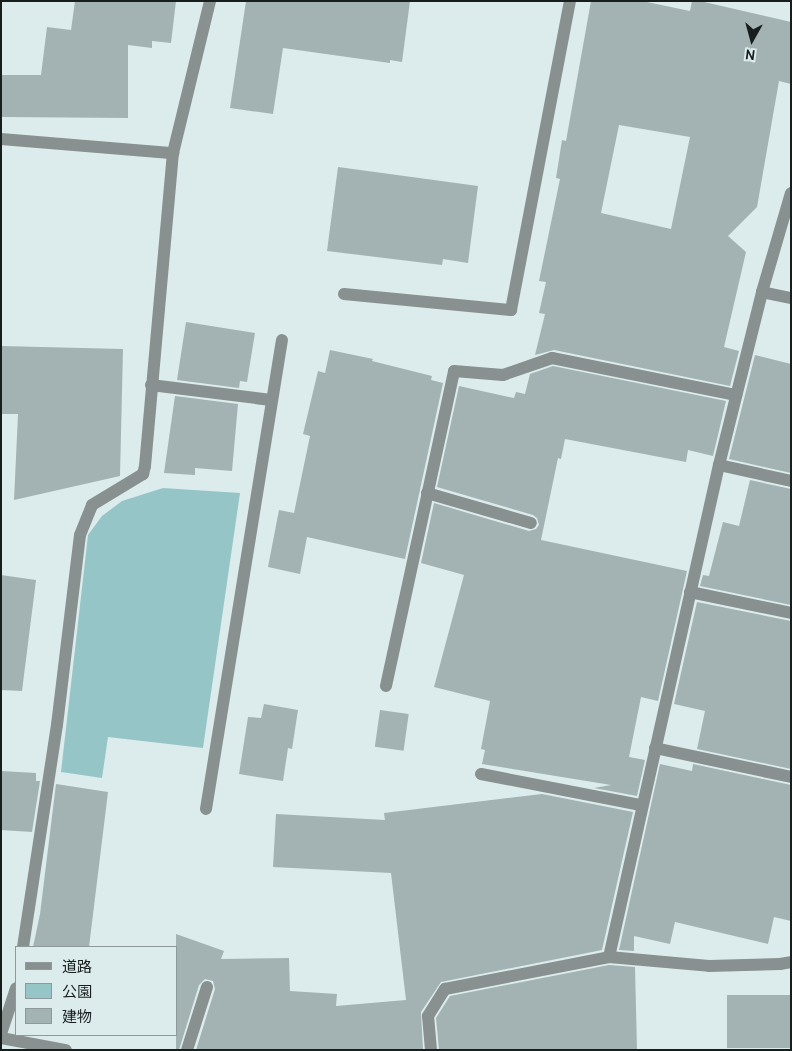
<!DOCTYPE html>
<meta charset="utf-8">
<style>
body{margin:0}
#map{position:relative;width:792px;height:1051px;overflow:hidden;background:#dcecec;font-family:Cabin,"Noto Sans JP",sans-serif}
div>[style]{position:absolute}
.green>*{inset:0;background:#96c5c7}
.building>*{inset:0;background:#a3b2b3;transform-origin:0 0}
.minor>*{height:12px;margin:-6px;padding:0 6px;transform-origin:6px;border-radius:6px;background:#899090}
span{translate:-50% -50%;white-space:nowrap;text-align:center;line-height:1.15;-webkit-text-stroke:4.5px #dcecec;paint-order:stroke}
.frame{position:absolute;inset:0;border:2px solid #181d1e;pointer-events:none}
.legend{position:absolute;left:15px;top:946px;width:162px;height:90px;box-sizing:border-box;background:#dcecec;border:1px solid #8e999a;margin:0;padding:6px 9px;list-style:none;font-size:15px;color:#181d1e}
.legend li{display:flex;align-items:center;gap:10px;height:25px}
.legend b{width:25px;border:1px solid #8e999a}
.north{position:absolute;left:727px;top:15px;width:50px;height:50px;-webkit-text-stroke:4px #dcecec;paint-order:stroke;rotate:187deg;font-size:14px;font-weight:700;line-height:20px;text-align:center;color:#181d1e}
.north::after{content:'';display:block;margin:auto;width:18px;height:22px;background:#181d1e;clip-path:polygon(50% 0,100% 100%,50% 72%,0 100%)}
</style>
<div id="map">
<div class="green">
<i style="clip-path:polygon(163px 488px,240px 493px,203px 748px,108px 737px,102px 778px,61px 772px,88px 535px,102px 516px,122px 501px)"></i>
</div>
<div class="building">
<i style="clip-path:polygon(75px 1px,176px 1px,171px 43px,152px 41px,152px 48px,128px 45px,128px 118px,1px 117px,1px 75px,41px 75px,47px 27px,71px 30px)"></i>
<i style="clip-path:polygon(246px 1px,410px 1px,402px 62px,390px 60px,390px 63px,283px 48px,273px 114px,230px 108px)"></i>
<i style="clip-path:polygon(evenodd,591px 1px,642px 1px,690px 11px,692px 1px,700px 1px,791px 22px,791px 84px,779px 81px,757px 207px,728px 236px,746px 252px,724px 347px,739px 351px,730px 386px,554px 350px,535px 355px,545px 314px,539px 313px,546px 282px,539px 281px,560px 179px,556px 178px,562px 140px,566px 141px,591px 1px,619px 125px,690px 137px,671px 229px,601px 213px,619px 125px)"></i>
<i style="clip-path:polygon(338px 167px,478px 186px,468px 263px,443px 259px,442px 265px,327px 251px)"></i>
<i style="clip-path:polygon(186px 322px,255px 333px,247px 382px,240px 381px,239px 388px,177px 380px)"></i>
<i style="clip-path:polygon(1px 346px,123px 349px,120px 476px,14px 500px,18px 414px,1px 414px)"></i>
<i style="clip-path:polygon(330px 350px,373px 359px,372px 361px,432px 376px,431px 380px,443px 383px,405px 559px,307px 537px,300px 574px,268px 567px,279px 510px,294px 513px,310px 436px,303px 434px,318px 371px,325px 373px)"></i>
<i style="clip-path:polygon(755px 355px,791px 364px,791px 473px,729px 459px)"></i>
<i style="clip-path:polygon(553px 366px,726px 401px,713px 456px,688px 450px,686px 462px,565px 439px,561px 459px,558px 458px,541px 540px,687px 571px,658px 701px,641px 697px,629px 757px,645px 760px,637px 796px,594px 788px,611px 785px,482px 764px,485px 750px,481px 749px,490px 701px,434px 687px,464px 575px,421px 563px,434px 503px,529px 531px,536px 529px,539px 525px,537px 518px,533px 515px,437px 487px,459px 386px,514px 398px,516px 392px,525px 394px,530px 374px)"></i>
<i style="clip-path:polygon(175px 396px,238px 404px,232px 471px,195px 468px,195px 475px,164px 473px)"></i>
<i style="clip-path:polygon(750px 480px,791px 489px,791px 605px,700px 586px,703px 575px,709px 576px,723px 522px,739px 526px)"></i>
<i style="clip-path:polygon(1px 575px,36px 580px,22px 691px,1px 690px)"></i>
<i style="clip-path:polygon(697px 602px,791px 621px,791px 769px,697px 749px,705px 711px,674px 704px)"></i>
<i style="clip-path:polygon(264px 704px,298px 710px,292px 749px,288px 748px,283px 781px,239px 774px,248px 717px,261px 718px)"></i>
<i style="left:380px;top:710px;width:29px;height:37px;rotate:8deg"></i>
<i style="clip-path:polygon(660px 764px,692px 771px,693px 764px,791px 785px,791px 921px,774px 917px,768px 944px,675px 922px,670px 944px,634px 936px,634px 951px,619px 950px)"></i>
<i style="clip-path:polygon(1px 771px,36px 773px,36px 781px,40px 781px,32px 832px,1px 830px)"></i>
<i style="clip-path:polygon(56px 784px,108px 792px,89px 947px,33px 947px,40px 914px)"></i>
<i style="clip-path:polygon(542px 794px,633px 812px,602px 950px,441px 982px,421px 1012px,423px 1050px,196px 1050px,215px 989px,213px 981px,205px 979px,199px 985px,179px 1050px,176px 1050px,176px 934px,224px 951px,221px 959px,289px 958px,290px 991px,337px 994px,336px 1006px,406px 1000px,391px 873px,273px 867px,276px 814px,385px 820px,384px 813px)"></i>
<i style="clip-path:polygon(609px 965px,635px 967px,637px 1050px,439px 1050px,436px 1018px,450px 996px)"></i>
<i style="left:791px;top:995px;width:53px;height:64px;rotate:90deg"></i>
</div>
<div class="minor">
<i style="left:1px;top:139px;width:173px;rotate:4.7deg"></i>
<i style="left:762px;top:292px;width:30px;rotate:12deg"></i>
<i style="left:344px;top:294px;width:168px;rotate:5.5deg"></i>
<i style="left:511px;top:310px;width:315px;rotate:-79.2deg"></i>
<i style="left:151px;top:385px;width:121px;rotate:7.1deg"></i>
<i style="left:719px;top:465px;width:74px;rotate:12.5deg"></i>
<i style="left:427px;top:493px;width:108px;rotate:16.1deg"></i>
<i style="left:690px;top:592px;width:103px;rotate:11.7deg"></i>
<i style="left:386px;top:686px;width:322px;rotate:-77.8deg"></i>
<i style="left:454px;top:371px;width:49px;rotate:4.7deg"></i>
<i style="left:503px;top:375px;width:52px;rotate:-19.1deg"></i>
<i style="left:552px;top:358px;width:188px;rotate:11.4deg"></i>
<i style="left:655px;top:748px;width:139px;rotate:12deg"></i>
<i style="left:481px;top:774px;width:163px;rotate:11deg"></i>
<i style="left:206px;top:809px;width:475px;rotate:-80.8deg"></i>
<i style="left:23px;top:947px;width:225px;rotate:-81.3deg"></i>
<i style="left:57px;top:725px;width:191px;rotate:-83.1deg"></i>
<i style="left:80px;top:535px;width:32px;rotate:-68deg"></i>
<i style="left:92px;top:505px;width:60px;rotate:-31.3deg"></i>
<i style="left:143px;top:474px;width:8px;rotate:-76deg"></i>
<i style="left:145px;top:466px;width:314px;rotate:-84.9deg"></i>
<i style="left:173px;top:153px;width:156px;rotate:-76.3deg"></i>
<i style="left:609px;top:957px;width:504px;rotate:-77.4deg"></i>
<i style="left:719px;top:465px;width:178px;rotate:-76deg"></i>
<i style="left:762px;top:292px;width:103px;rotate:-73.7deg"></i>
<i style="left:1px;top:1034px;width:48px;rotate:-71.9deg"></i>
<i style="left:1px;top:1038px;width:66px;rotate:10.5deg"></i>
<i style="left:187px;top:1050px;width:66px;rotate:-72.4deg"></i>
<i style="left:431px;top:1050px;width:34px;rotate:-95deg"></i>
<i style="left:428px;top:1016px;width:32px;rotate:-58deg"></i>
<i style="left:445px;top:989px;width:167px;rotate:-11deg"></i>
<i style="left:609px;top:957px;width:100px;rotate:5.1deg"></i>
<i style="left:709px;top:966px;width:71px;rotate:-1.6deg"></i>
<i style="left:780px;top:964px;width:11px;rotate:-10deg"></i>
</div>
<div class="frame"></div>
<ul class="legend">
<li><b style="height:6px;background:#899090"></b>道路</li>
<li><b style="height:14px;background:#96c5c7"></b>公園</li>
<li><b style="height:14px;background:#a3b2b3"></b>建物</li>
</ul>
<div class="north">N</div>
</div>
